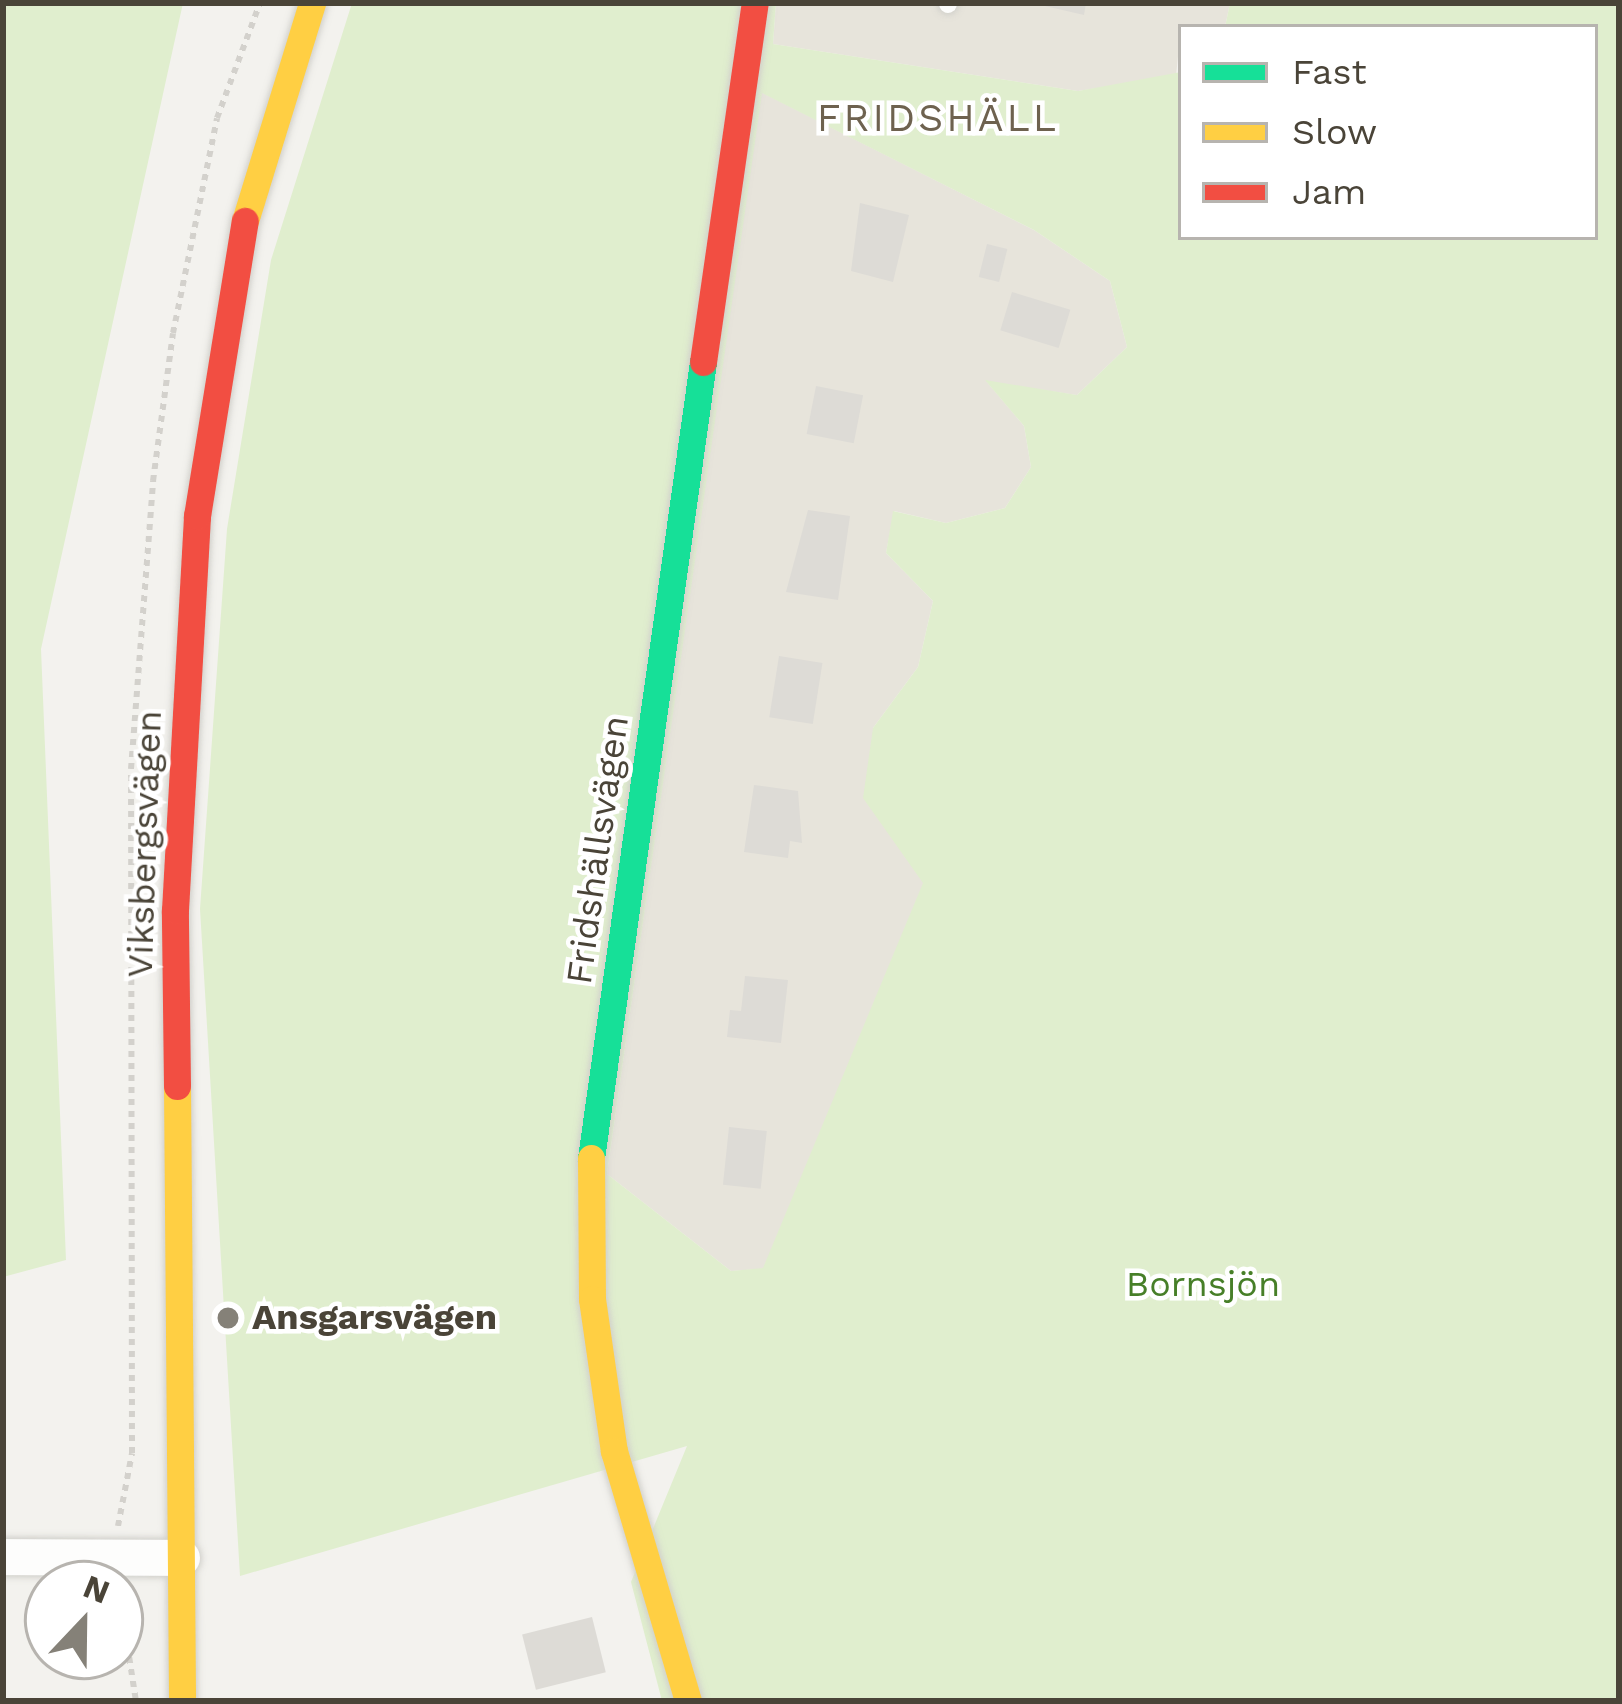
<!DOCTYPE html>
<meta charset="utf-8">
<style>
body{margin:0}
#map{position:relative;width:1622px;height:1704px;overflow:hidden;background:#f3f2ee;font-family:"Work Sans",sans-serif}
div>[style]{position:absolute}
.residential>*{inset:0;background:#e7e4db}
.green>*{inset:0;background:#e0eece}
.building>*{inset:0;background:#dddbd6;transform-origin:0 0}
.path>*{height:6px;margin-top:-3px;transform-origin:0;background:repeating-linear-gradient(90deg,#d3d1cc 0 6px,transparent 0 12px)}
.roads{filter:drop-shadow(0 0 3px #d1d0cb) drop-shadow(0 0 3px #d1d0cb)}
.lane>*{height:18px;margin:-9px;padding:0 9px;transform-origin:9px;border-radius:9px;background:#fdfdfc}
.street>*{height:36px;margin:-18px;padding:0 18px;transform-origin:18px;border-radius:18px;background:#fdfdfc}
.fast>*{height:27px;margin:-13.5px;padding:0 13.5px;transform-origin:13.5px;border-radius:13.5px;background:#16e098}
.slow>*{height:27px;margin:-13.5px;padding:0 13.5px;transform-origin:13.5px;border-radius:13.5px;background:#ffcf43}
.jam>*{height:27px;margin:-13.5px;padding:0 13.5px;transform-origin:13.5px;border-radius:13.5px;background:#f24e42}
.dots>*{width:33px;height:33px;translate:-50% -50%;box-sizing:border-box;border:6px solid #fff;border-radius:50%}
span{translate:-50% -50%;white-space:nowrap;text-align:center;line-height:1.15;-webkit-text-stroke:9px #fff;paint-order:stroke}
.street-label{font-size:36px;color:#4a4438}
.park-label{font-size:36px;color:#477f28}
.poi-label{font-size:36px;color:#4a4438;font-weight:700}
.left{translate:0 -50%;text-align:left}
.neighbourhood-label{font-size:39px;color:#6e624f;letter-spacing:3px}
.frame{position:absolute;inset:0;border:6px solid #4a4438;pointer-events:none}
.legend{position:absolute;left:1178px;top:24px;width:420px;height:216px;box-sizing:border-box;background:#fff;border:3px solid #b7b4af;margin:0;padding:15px 21px;list-style:none;font-size:36px;color:#4a4438}
.legend li{display:flex;align-items:center;gap:24px;height:60px}
.legend b{width:60px;border:3px solid #b7b4af}
.north{position:absolute;left:24px;top:1560px;width:120px;height:120px;box-sizing:border-box;background:#fff;border:3px solid #b7b4af;border-radius:50%;rotate:22deg;font-size:33px;font-weight:700;line-height:48px;text-align:center;color:#4a4438}
.north::after{content:'';display:block;margin:auto;width:42px;height:54px;background:#858178;clip-path:polygon(50% 0,100% 100%,50% 72%,0 100%)}
</style>
<div id="map">
<div class="residential">
<i style="clip-path:polygon(776px 3px,1230px 3px,1225px 27px,1181px 27px,1176px 76px,1078px 91px,773px 44px)"></i>
<i style="clip-path:polygon(761px 92px,1034px 230px,1110px 281px,1127px 347px,1077px 395px,987px 382px,1024px 426px,1031px 467px,1005px 508px,946px 523px,894px 511px,886px 553px,933px 601px,918px 667px,873px 728px,942px 909px,774px 1268px,731px 1271px,607px 1174px)"></i>
</div>
<div class="green">
<i style="clip-path:polygon(3px 3px,183px 3px,41px 649px,66px 1260px,3px 1277px)"></i>
<i style="clip-path:polygon(evenodd,352px 3px,776px 3px,773px 44px,1078px 91px,1181px 72px,1181px 237px,1595px 237px,1595px 27px,1225px 27px,1230px 3px,1619px 3px,1619px 1701px,662px 1701px,631px 1582px,687px 1446px,240px 1576px,200px 909px,227px 529px,271px 260px,352px 3px,762px 93px,1034px 230px,1110px 281px,1127px 347px,1077px 395px,985px 380px,1024px 426px,1031px 467px,1005px 508px,946px 523px,893px 511px,886px 553px,933px 601px,918px 667px,873px 728px,863px 798px,923px 883px,763px 1268px,731px 1271px,607px 1174px,762px 93px)"></i>
</div>
<div class="building">
<i style="clip-path:polygon(1032px 3px,1086px 3px,1084px 15px)"></i>
<i style="clip-path:polygon(860px 203px,909px 215px,893px 282px,851px 271px)"></i>
<i style="left:987px;top:244px;width:21px;height:34px;rotate:14deg"></i>
<i style="left:1012px;top:292px;width:61px;height:40px;rotate:17deg"></i>
<i style="left:816px;top:386px;width:48px;height:49px;rotate:11deg"></i>
<i style="clip-path:polygon(808px 510px,850px 516px,838px 600px,786px 592px)"></i>
<i style="left:779px;top:656px;width:44px;height:62px;rotate:9deg"></i>
<i style="clip-path:polygon(754px 785px,798px 791px,802px 843px,790px 841px,788px 858px,744px 852px)"></i>
<i style="clip-path:polygon(745px 976px,788px 980px,781px 1043px,727px 1037px,730px 1010px,741px 1011px)"></i>
<i style="left:729px;top:1127px;width:38px;height:58px;rotate:6deg"></i>
<i style="left:592px;top:1617px;width:57px;height:72px;rotate:76deg"></i>
</div>
<div class="path">
<i style="left:118px;top:1526px;width:74px;rotate:-79.1deg"></i>
<i style="left:132px;top:1453px;width:684px;rotate:-90.08deg"></i>
<i style="left:131px;top:769px;width:289px;rotate:-85.6deg"></i>
<i style="left:153px;top:481px;width:149px;rotate:-82.3deg"></i>
<i style="left:173px;top:333px;width:219px;rotate:-78.4deg"></i>
<i style="left:217px;top:118px;width:123px;rotate:-69.5deg"></i>
<i style="left:120px;top:1598px;width:104px;rotate:81.2deg"></i>
</div>
<div class="roads">
<div class="lane">
<i style="left:948px;top:4px;width:1px;rotate:-90deg"></i>
</div>
<div class="street">
<i style="left:3px;top:1557px;width:179px;rotate:0.3deg"></i>
</div>
<div class="fast">
<i style="left:591px;top:1158px;width:804px;rotate:-81.99deg"></i>
</div>
<div class="slow">
<i style="left:245px;top:221px;width:228px;rotate:-72.9deg"></i>
<i style="left:177px;top:1086px;width:615px;rotate:89.53deg"></i>
<i style="left:591px;top:1158px;width:141px;rotate:89.6deg"></i>
<i style="left:592px;top:1299px;width:154px;rotate:81.8deg"></i>
<i style="left:614px;top:1451px;width:261px;rotate:73.5deg"></i>
</div>
<div class="jam">
<i style="left:703px;top:362px;width:363px;rotate:-81.8deg"></i>
<i style="left:177px;top:1086px;width:176px;rotate:-90.7deg"></i>
<i style="left:175px;top:910px;width:395px;rotate:-86.8deg"></i>
<i style="left:197px;top:516px;width:299px;rotate:-80.8deg"></i>
</div>
</div>
<div class="dots">
<i style="left:228px;top:1318px;background:#858178"></i>
</div>
<div class="street-label">
<span style="left:145px;top:844px;rotate:-88deg">Viksbergsvägen</span>
<span style="left:598px;top:850px;rotate:-82deg">Fridshällsvägen</span>
</div>
<div class="park-label">
<span style="left:1203px;top:1285px">Bornsjön</span>
</div>
<div class="poi-label">
<span class="left" style="left:252px;top:1318px">Ansgarsvägen</span>
</div>
<div class="neighbourhood-label">
<span style="left:938px;top:118px">FRIDSHÄLL</span>
</div>
<div class="frame"></div>
<ul class="legend">
<li><b style="height:15px;background:#16e098"></b>Fast</li>
<li><b style="height:15px;background:#ffcf43"></b>Slow</li>
<li><b style="height:15px;background:#f24e42"></b>Jam</li>
</ul>
<div class="north">N</div>
</div>
